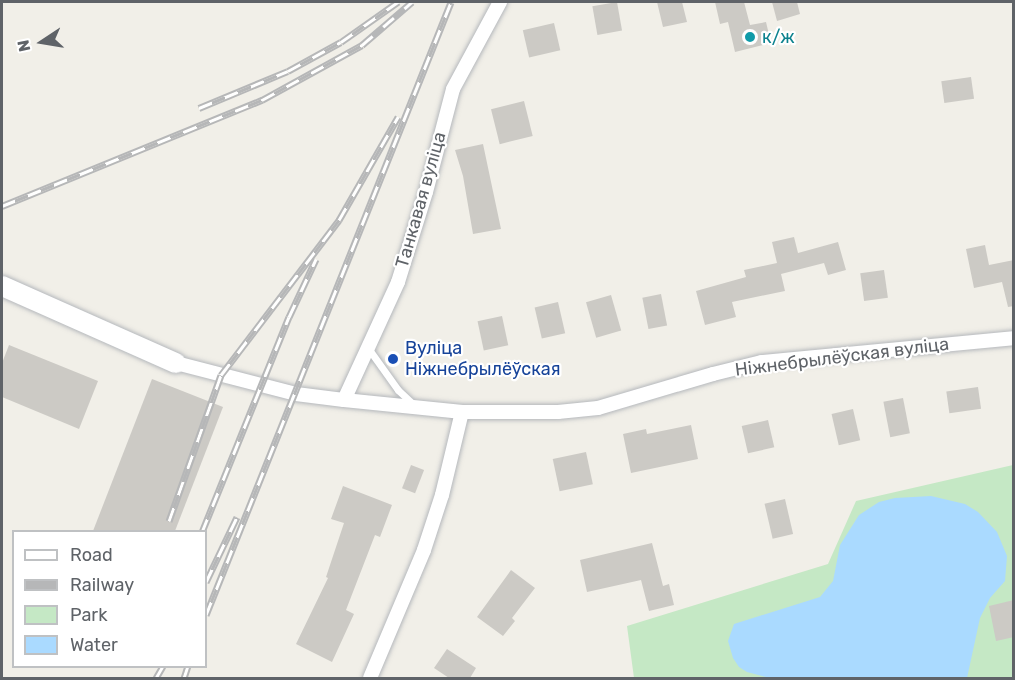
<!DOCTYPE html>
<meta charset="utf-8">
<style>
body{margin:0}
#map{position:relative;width:1015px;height:680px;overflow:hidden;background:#f1efe8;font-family:Rubik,sans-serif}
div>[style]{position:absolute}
.green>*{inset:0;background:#c5e8c5}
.water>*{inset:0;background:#aadaff}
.building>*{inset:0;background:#cccac5;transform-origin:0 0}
.roads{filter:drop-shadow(0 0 2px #b5b8bc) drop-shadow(0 0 2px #b5b8bc)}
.lane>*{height:7px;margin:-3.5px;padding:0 3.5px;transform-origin:3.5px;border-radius:3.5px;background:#fff}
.street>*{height:14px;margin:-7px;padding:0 7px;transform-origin:7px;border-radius:7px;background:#fff}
.secondary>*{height:20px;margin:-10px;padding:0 10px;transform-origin:10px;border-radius:10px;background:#fff}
.rail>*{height:7px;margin-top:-3.5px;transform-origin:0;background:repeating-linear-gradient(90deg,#fff 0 14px,#b6b7b8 0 28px);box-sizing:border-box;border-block:2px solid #b6b7b8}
.dots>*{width:16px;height:16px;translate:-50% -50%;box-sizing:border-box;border:3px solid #fff;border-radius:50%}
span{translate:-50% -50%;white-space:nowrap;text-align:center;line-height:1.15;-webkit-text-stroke:4.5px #fff;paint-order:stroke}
.culture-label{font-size:18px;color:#0d838f}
.left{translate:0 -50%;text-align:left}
.street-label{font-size:18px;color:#5f6368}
.transit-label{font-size:18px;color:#164399}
.frame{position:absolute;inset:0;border:3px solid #5f6368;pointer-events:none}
.legend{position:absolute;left:12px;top:530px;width:195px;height:138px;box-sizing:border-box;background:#fff;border:2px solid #bfc1c3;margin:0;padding:8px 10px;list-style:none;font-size:18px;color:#5f6368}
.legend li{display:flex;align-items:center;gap:12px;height:30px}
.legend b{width:30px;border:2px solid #bfc1c3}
.north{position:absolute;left:12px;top:12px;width:60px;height:60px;-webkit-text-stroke:4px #fff;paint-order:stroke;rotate:258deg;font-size:16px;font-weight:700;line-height:24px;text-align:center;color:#5f6368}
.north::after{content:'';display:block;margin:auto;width:21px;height:27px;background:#5f6368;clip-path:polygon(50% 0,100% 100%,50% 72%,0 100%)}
</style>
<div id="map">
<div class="green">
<i style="clip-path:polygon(1013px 465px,1013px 678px,634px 678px,627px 626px,828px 564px,856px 501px)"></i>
</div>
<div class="water">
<i style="clip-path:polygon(931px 496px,965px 504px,978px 512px,997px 532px,1007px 556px,1005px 581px,990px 598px,980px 618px,967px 678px,770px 678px,747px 672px,739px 667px,733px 658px,728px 641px,734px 624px,820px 597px,833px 581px,840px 545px,859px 515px,879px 502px,895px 498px)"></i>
</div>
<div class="building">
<i style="left:617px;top:2px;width:29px;height:25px;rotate:80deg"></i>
<i style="clip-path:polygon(657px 2px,682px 2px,687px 22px,663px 27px)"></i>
<i style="clip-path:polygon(715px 2px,744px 2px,750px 25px,766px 22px,771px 43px,735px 52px,728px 22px,720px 24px)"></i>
<i style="clip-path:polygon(772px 2px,797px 2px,800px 14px,777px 21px)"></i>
<i style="left:554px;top:23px;width:28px;height:32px;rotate:77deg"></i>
<i style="left:971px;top:77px;width:22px;height:30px;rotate:82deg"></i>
<i style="left:524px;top:101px;width:36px;height:34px;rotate:76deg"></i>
<i style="clip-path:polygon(483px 144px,501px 229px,473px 234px,463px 176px,455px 150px)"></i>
<i style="clip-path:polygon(794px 237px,798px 253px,838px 242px,846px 270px,828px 275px,824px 263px,781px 274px,785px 291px,732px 302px,736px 317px,705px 325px,696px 291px,746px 277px,744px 270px,777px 263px,772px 242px)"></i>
<i style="clip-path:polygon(985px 245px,989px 265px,1014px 260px,1014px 306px,1008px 307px,1002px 282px,974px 288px,966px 249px)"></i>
<i style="left:884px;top:270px;width:28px;height:24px;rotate:82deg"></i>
<i style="left:661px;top:294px;width:32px;height:19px;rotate:79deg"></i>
<i style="left:611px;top:295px;width:37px;height:26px;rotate:74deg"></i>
<i style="left:558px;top:302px;width:32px;height:24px;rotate:77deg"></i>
<i style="left:502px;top:316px;width:30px;height:25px;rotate:78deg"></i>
<i style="clip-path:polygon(9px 345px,98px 381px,79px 429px,2px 397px,2px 363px)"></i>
<i style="clip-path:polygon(152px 379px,223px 407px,175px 531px,93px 531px)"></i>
<i style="left:978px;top:387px;width:22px;height:32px;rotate:82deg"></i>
<i style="left:903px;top:398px;width:36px;height:20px;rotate:79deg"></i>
<i style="left:853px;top:409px;width:32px;height:22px;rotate:77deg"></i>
<i style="left:768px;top:420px;width:28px;height:27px;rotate:77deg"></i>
<i style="clip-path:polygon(691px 425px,698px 459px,631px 473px,623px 434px,646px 429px,647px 434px)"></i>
<i style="left:586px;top:452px;width:33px;height:34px;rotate:78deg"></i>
<i style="left:411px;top:465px;width:14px;height:25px;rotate:21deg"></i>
<i style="clip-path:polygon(343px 486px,392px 505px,380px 537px,375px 535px,346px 610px,354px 614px,332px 662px,296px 644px,328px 578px,326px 577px,344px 523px,331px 519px)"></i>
<i style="left:785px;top:499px;width:36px;height:21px;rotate:77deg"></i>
<i style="clip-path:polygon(652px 543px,663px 586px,669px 584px,674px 605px,649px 611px,641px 580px,587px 592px,580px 560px)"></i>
<i style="clip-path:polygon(511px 570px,535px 588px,512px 618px,515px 621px,503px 636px,477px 617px)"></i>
<i style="clip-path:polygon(1014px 600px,1014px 637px,996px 641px,989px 606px)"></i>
<i style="clip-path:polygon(447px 649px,476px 668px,470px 678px,449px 678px,434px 668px)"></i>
</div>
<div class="roads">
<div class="lane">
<i style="left:368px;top:348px;width:52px;rotate:54.5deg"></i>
<i style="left:398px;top:390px;width:23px;rotate:43deg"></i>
</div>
<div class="street">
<i style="left:176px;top:363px;width:124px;rotate:14.5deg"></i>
<i style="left:296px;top:394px;width:48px;rotate:7.1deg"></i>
<i style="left:344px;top:400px;width:119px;rotate:5.8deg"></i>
<i style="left:462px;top:412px;width:96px"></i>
<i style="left:558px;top:412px;width:40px;rotate:-5.7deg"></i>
<i style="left:598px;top:408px;width:120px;rotate:-16.5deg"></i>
<i style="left:713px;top:374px;width:50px;rotate:-13.8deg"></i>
<i style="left:762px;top:362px;width:253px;rotate:-5.4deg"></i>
<i style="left:344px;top:400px;width:130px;rotate:-65.4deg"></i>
<i style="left:398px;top:282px;width:94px;rotate:-72.7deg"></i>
<i style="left:426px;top:192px;width:106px;rotate:-75.3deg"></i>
<i style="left:453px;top:89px;width:99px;rotate:-61.6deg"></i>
<i style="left:370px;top:678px;width:139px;rotate:-67.1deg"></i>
<i style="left:424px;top:550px;width:58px;rotate:-71.9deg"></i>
<i style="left:442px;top:495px;width:85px;rotate:-76.5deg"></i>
</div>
<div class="secondary">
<i style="left:2px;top:286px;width:190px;rotate:23.9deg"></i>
</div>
</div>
<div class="rail">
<i style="left:199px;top:108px;width:96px;rotate:-22.6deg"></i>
<i style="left:288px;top:71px;width:60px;rotate:-28.7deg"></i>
<i style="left:341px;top:42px;width:70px;rotate:-35.1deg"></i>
<i style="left:2px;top:206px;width:281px;rotate:-22.2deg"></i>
<i style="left:262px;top:100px;width:114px;rotate:-28.8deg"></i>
<i style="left:362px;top:45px;width:66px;rotate:-40.7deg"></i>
<i style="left:169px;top:521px;width:155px;rotate:-70.4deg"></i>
<i style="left:221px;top:375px;width:195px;rotate:-52.7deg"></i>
<i style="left:339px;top:220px;width:119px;rotate:-60.2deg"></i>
<i style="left:202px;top:532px;width:232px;rotate:-68deg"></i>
<i style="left:289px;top:317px;width:64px;rotate:-65deg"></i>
<i style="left:206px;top:582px;width:72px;rotate:-64.5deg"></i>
<i style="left:206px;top:615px;width:660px;rotate:-68.21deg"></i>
<i style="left:156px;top:678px;width:14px;rotate:-60deg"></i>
<i style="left:184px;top:678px;width:13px;rotate:-72deg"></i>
</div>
<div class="dots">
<i style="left:750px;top:37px;background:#0f9aa8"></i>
<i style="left:393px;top:359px;background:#1a4fb4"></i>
</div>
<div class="culture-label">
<span class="left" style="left:762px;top:37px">к/ж</span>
</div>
<div class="street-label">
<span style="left:421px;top:200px;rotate:-74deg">Танкавая вуліца</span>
<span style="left:842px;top:357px;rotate:-7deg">Ніжнебрылёўская вуліца</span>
</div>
<div class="transit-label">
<span class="left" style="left:405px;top:359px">Вуліца<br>Ніжнебрылёўская</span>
</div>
<div class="frame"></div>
<ul class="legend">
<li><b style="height:8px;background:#fff"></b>Road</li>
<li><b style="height:8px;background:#b6b7b8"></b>Railway</li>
<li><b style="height:16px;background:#c5e8c5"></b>Park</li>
<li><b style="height:16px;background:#aadaff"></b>Water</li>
</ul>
<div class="north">N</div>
</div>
